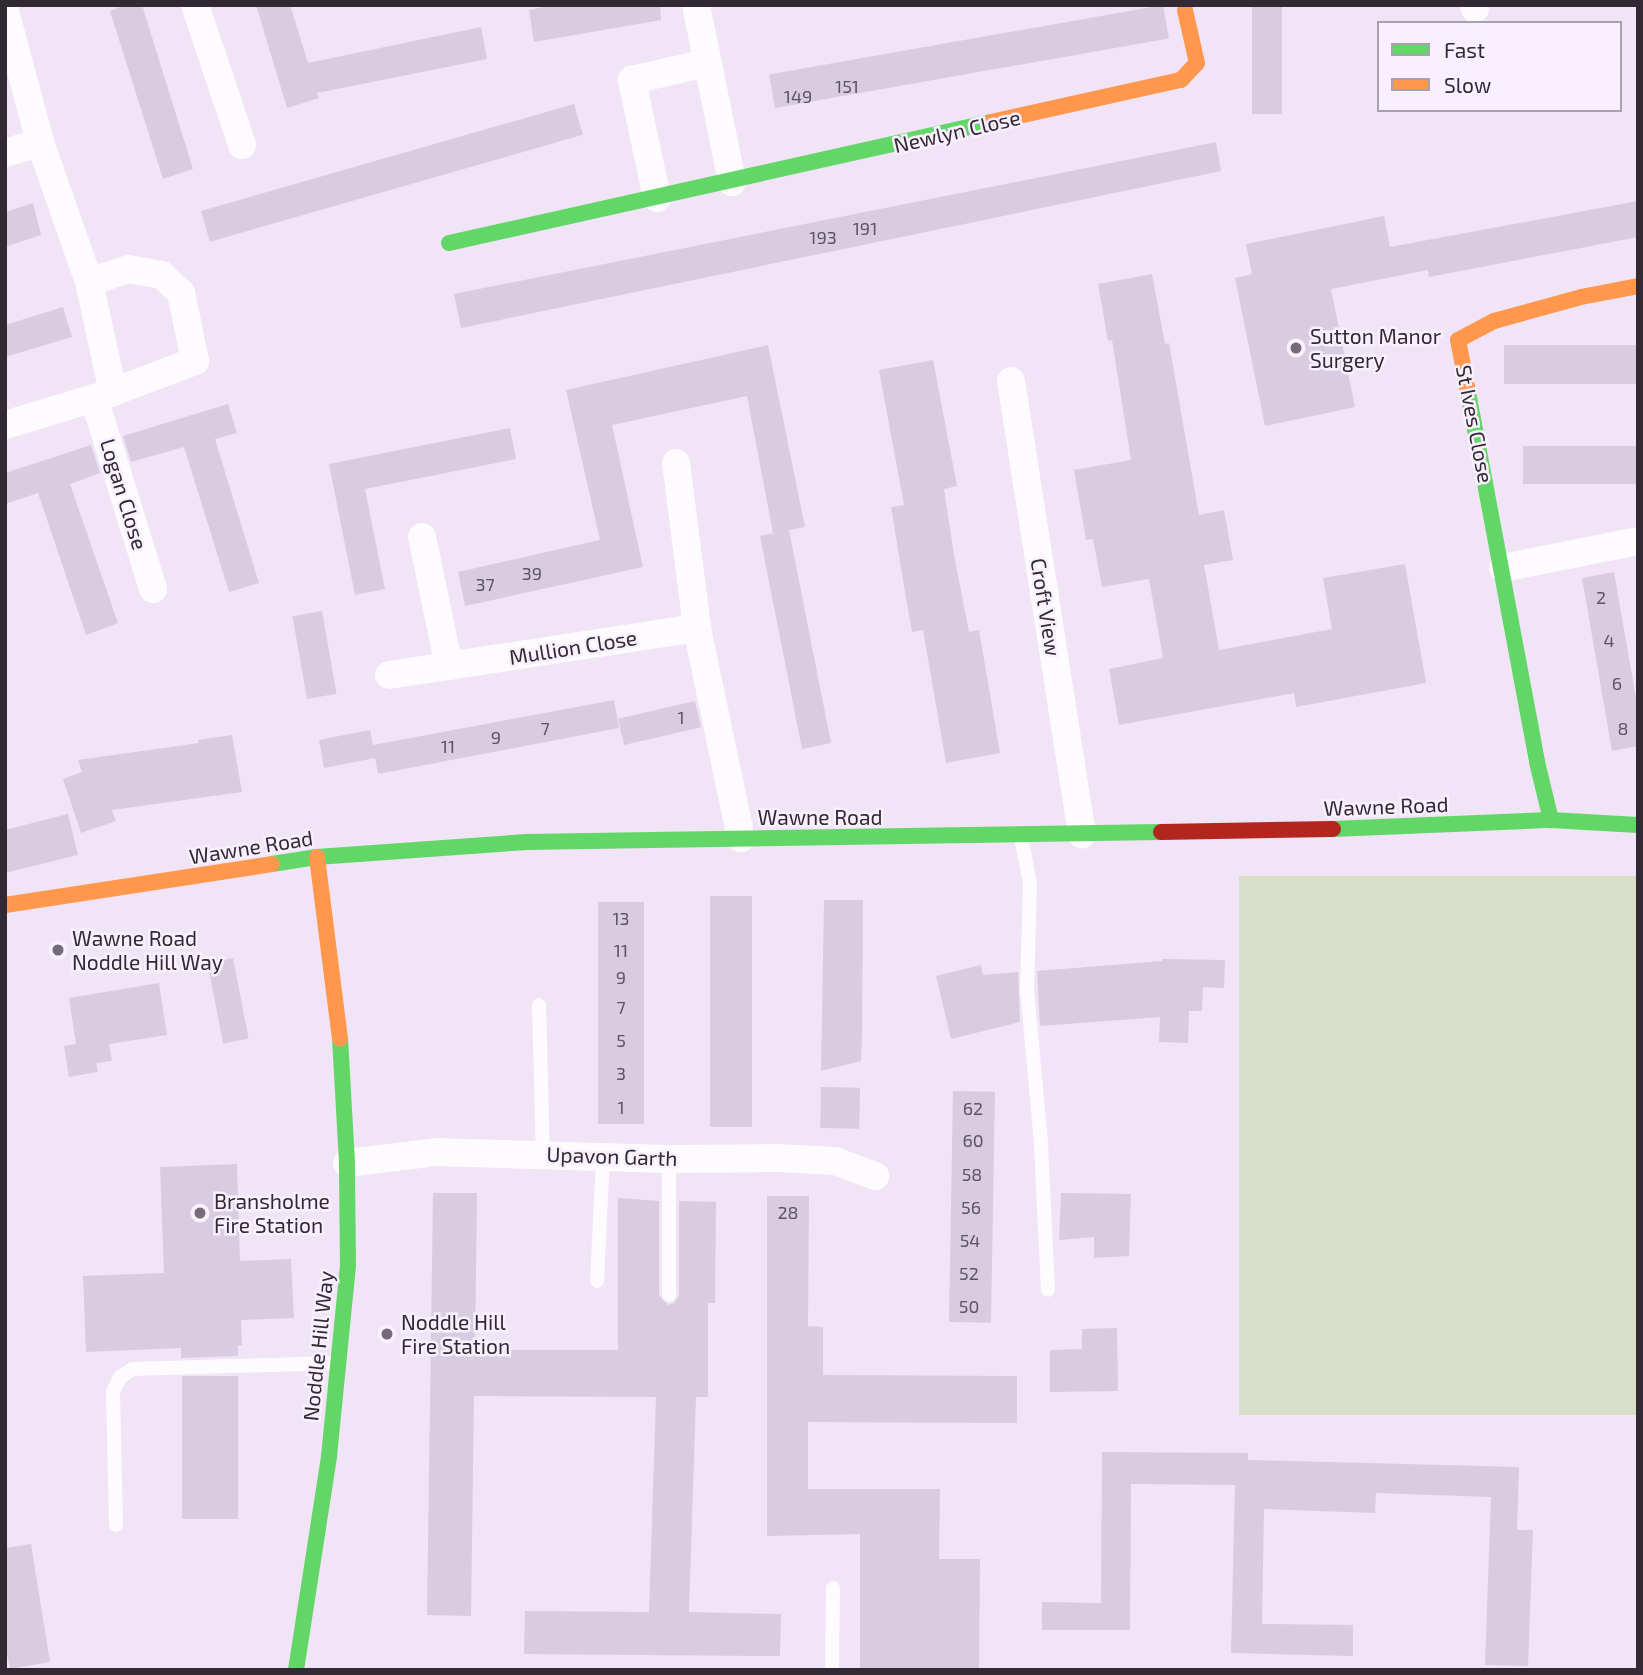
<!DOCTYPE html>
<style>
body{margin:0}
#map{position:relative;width:1643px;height:1675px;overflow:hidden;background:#f0e4f6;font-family:"Exo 2",sans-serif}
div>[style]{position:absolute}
.green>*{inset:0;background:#d9dec8;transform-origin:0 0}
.building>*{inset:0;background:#dacce0;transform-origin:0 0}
.lane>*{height:14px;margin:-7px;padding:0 7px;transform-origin:7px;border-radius:7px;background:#fdfbfe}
.street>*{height:28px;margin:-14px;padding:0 14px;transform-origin:14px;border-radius:14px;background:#fdfbfe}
.fast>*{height:16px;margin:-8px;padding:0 8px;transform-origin:8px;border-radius:8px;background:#63d668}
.slow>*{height:16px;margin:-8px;padding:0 8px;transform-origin:8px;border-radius:8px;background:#ff974d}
.jam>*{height:16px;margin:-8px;padding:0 8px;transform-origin:8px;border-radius:8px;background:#b3261e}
.dots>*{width:19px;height:19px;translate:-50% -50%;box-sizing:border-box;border:4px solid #f9f0fd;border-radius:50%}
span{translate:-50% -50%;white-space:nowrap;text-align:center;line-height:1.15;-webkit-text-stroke:5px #f9f0fd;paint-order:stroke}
.number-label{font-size:18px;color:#5d5461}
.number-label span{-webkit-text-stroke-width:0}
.street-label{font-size:21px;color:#312934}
.poi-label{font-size:21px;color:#312934}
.left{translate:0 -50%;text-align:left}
.frame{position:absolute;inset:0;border:7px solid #312934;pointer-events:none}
.legend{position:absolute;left:1377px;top:21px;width:245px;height:91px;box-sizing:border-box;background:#f9f0fd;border:2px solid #a9a0ad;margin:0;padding:9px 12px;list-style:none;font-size:21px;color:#312934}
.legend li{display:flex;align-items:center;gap:14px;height:35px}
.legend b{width:35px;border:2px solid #a9a0ad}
</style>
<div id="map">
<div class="green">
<i style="left:1638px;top:876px;width:539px;height:399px;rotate:90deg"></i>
</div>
<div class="building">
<i style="clip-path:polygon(125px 5px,142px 5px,193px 169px,163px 179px,110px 11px)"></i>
<i style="clip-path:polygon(256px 5px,290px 5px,308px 63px,481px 27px,487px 59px,317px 93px,319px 98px,287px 108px)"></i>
<i style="clip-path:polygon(554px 5px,660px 5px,661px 20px,534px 42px,529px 10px)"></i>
<i style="left:1163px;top:5px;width:34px;height:400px;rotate:80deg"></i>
<i style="left:1252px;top:5px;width:30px;height:109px"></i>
<i style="left:574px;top:104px;width:32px;height:388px;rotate:74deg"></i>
<i style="clip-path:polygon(1216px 142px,1221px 171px,461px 328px,454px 294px)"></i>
<i style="clip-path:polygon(1638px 201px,1638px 237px,1429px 277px,1428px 270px,1331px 289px,1355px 407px,1265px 426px,1235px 278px,1252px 274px,1246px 244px,1384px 216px,1390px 247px)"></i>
<i style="clip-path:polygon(33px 203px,41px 235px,5px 247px,5px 212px)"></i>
<i style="clip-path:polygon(1152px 274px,1165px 344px,1169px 343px,1199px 515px,1224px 510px,1233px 560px,1204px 565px,1219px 650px,1332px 629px,1323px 578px,1405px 564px,1426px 683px,1296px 707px,1294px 693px,1119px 725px,1109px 669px,1163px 658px,1149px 579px,1102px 587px,1093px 539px,1086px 540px,1074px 470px,1131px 460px,1112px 340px,1108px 341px,1098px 284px)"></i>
<i style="clip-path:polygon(63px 307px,72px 337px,5px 357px,5px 325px)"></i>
<i style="clip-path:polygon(768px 345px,805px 527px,789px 530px,831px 743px,802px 749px,760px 536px,787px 530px,773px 533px,747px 396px,612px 425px,643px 567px,465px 606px,458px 572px,600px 540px,566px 390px)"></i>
<i style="left:1638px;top:345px;width:39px;height:134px;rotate:90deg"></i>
<i style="clip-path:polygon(933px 360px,957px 486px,944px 489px,954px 555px,969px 632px,979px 630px,1000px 753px,946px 763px,923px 630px,912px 632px,907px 604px,891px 507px,904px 505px,879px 370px)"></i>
<i style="clip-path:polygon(228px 404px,237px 433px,215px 439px,259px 583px,229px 592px,184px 447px,131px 462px,123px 436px)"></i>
<i style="clip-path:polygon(510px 428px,516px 459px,365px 489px,385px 589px,355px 595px,329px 464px)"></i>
<i style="clip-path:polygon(91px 445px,100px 473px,70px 484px,118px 623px,86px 635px,38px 493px,5px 504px,5px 473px)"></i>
<i style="left:1638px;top:446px;width:38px;height:115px;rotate:90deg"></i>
<i style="clip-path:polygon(1614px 572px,1638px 710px,1638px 746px,1612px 751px,1582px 578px)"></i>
<i style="left:322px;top:611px;width:84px;height:30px;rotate:80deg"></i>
<i style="clip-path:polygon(614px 700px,619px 728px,378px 774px,375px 758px,324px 768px,319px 740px,370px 730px,373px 745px)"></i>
<i style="left:695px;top:701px;width:27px;height:79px;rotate:77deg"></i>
<i style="clip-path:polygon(232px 735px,242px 792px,112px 810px,116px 821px,81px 833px,63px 779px,82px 772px,78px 760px,199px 743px,198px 740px)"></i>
<i style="clip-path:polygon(68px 814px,78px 855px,5px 873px,5px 830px)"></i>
<i style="left:710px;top:896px;width:42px;height:231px"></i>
<i style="clip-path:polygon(824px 900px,863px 900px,862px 1033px,861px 1061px,821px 1071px)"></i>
<i style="left:598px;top:902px;width:46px;height:222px"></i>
<i style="left:233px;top:958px;width:82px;height:26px;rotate:79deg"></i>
<i style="clip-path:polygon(1162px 959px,1225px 960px,1224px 988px,1203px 987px,1202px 1011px,1189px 1011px,1188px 1043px,1159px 1042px,1160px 1017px,1040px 1026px,1037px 971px,1162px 961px)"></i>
<i style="clip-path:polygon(981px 965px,983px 975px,1018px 972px,1020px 1022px,951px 1039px,936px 976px)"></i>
<i style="clip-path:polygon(159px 983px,167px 1035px,109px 1044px,112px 1061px,96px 1063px,98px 1072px,69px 1077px,64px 1046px,76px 1044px,69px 998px)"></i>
<i style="left:821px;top:1087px;width:39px;height:41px;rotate:1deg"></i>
<i style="left:953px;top:1091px;width:42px;height:231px;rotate:1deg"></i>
<i style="clip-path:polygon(237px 1164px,240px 1261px,291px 1259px,294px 1318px,241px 1320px,242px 1345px,238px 1345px,238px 1356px,181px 1358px,181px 1348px,86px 1352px,83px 1276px,164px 1273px,160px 1167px)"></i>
<i style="clip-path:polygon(433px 1193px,477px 1193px,475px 1350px,618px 1350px,618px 1198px,659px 1201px,659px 1295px,668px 1305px,674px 1303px,679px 1295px,679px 1201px,716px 1202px,715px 1303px,708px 1303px,708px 1397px,696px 1397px,689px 1612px,781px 1614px,780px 1656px,524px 1654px,525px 1611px,649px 1612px,656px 1397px,474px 1396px,471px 1616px,427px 1615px)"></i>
<i style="clip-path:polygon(1061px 1193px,1131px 1194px,1129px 1256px,1094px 1258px,1094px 1237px,1059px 1240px)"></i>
<i style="clip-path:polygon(767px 1196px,809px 1196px,808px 1326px,823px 1327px,823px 1375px,1017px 1376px,1017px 1423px,808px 1422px,808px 1489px,940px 1489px,939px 1559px,980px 1559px,979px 1669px,860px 1669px,860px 1534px,767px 1536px)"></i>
<i style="clip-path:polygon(1117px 1328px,1118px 1391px,1050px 1392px,1050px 1350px,1082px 1349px,1082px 1329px)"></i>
<i style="left:238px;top:1376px;width:143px;height:56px;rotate:90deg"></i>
<i style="clip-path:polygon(1102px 1452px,1248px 1453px,1248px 1460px,1519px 1467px,1517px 1530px,1533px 1530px,1528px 1666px,1485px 1665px,1491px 1497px,1376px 1493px,1375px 1513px,1264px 1509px,1262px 1624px,1353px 1625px,1353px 1656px,1231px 1653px,1235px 1485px,1131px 1484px,1130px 1630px,1042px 1630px,1042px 1602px,1101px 1603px)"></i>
<i style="clip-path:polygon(31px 1544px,50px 1662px,10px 1669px,5px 1645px,5px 1548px)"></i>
</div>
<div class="lane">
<i style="left:1021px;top:837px;width:47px;rotate:78.9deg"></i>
<i style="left:1030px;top:883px;width:106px;rotate:91.6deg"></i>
<i style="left:1027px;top:989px;width:156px;rotate:84.8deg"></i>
<i style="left:1041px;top:1144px;width:146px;rotate:87.3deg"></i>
<i style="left:539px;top:1005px;width:149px;rotate:88.5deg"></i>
<i style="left:669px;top:1159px;width:136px;rotate:90deg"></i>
<i style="left:597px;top:1281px;width:124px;rotate:-87.2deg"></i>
<i style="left:116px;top:1525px;width:134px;rotate:-91.3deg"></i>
<i style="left:113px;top:1391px;width:16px;rotate:-63deg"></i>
<i style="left:120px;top:1377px;width:15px;rotate:-32deg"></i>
<i style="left:133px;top:1369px;width:203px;rotate:-1.7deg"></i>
<i style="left:832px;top:1670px;width:82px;rotate:-89.3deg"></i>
</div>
<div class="street">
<i style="left:195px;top:5px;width:148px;rotate:71.4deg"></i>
<i style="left:696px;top:5px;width:181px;rotate:78.5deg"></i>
<i style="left:1474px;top:5px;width:4px;rotate:76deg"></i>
<i style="left:5px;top:11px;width:136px;rotate:75deg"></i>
<i style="left:40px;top:142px;width:148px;rotate:70.7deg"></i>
<i style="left:89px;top:282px;width:113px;rotate:77.7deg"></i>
<i style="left:113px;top:392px;width:88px;rotate:-20.7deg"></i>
<i style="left:195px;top:361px;width:69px;rotate:-101.6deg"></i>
<i style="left:181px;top:293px;width:26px;rotate:-137deg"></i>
<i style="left:162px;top:275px;width:34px;rotate:-170deg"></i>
<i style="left:129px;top:269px;width:42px;rotate:162deg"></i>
<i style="left:5px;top:153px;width:37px;rotate:-17deg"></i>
<i style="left:657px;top:198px;width:121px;rotate:-102deg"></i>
<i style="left:632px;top:80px;width:77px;rotate:-12.8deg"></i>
<i style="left:1011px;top:381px;width:459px;rotate:81.1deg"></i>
<i style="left:94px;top:398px;width:200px;rotate:72.8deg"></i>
<i style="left:5px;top:425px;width:111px;rotate:-16.8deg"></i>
<i style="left:676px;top:463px;width:166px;rotate:82.7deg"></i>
<i style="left:697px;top:628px;width:215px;rotate:78.2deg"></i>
<i style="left:422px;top:537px;width:132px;rotate:78.2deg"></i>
<i style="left:1503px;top:568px;width:138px;rotate:-11.3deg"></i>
<i style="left:389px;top:675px;width:312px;rotate:-8.7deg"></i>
<i style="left:347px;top:1163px;width:90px;rotate:-7deg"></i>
<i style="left:436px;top:1152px;width:233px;rotate:1.7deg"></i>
<i style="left:669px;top:1159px;width:108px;rotate:-0.5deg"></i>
<i style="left:777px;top:1158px;width:58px;rotate:3deg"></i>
<i style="left:835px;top:1161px;width:43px;rotate:20.6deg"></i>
</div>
<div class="fast">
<i style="left:449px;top:243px;width:555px;rotate:-12.58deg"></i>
<i style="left:1467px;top:387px;width:381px;rotate:79.4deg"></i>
<i style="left:1537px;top:762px;width:60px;rotate:76.4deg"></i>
<i style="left:1333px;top:829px;width:218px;rotate:-2.4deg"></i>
<i style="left:1551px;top:820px;width:87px;rotate:3.3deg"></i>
<i style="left:272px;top:864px;width:46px;rotate:-8.8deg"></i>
<i style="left:317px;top:857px;width:210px;rotate:-4.1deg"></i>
<i style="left:526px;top:842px;width:635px;rotate:-0.9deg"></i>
<i style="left:296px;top:1670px;width:217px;rotate:-81.2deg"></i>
<i style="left:329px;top:1456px;width:191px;rotate:-84.3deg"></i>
<i style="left:348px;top:1266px;width:103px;rotate:-90.6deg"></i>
<i style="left:347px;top:1163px;width:124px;rotate:-93.2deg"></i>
</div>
<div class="slow">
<i style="left:991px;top:122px;width:195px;rotate:-12.5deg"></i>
<i style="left:1181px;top:80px;width:23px;rotate:-47deg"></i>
<i style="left:1197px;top:63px;width:54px;rotate:-102.8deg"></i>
<i style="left:1467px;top:387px;width:48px;rotate:-100.8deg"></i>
<i style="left:1458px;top:340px;width:41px;rotate:-27.8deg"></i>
<i style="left:1494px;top:321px;width:90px;rotate:-15.4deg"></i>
<i style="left:1581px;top:297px;width:58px;rotate:-10.9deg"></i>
<i style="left:317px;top:857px;width:183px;rotate:82.8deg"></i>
<i style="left:5px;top:905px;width:270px;rotate:-8.7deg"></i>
</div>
<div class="jam">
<i style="left:1161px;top:832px;width:172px;rotate:-1deg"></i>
</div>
<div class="dots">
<i style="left:1296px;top:348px;background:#746a78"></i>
<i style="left:58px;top:950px;background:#746a78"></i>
<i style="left:200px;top:1213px;background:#746a78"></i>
<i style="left:387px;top:1334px;background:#746a78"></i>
</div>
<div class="number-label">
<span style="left:847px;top:86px">151</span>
<span style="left:798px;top:96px">149</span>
<span style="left:865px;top:228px">191</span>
<span style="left:823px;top:237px">193</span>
<span style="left:532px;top:573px">39</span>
<span style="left:485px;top:584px">37</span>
<span style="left:1601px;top:597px">2</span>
<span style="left:1609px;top:640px">4</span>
<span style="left:1617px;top:683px">6</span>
<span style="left:681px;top:717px">1</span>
<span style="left:545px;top:728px">7</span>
<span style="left:1623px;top:728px">8</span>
<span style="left:496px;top:737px">9</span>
<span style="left:448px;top:746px">11</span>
<span style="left:621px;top:918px">13</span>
<span style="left:621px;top:950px">11</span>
<span style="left:621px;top:977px">9</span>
<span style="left:621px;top:1007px">7</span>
<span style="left:621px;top:1040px">5</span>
<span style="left:621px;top:1073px">3</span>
<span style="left:621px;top:1107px">1</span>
<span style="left:973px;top:1108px">62</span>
<span style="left:973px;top:1140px">60</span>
<span style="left:972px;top:1174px">58</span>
<span style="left:971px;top:1207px">56</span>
<span style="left:788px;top:1212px">28</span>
<span style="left:970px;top:1240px">54</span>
<span style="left:969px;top:1273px">52</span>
<span style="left:969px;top:1306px">50</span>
</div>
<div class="street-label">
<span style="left:957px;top:131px;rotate:-13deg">Newlyn Close</span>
<span style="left:1475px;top:424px;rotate:79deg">St Ives Close</span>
<span style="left:124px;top:494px;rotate:73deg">Logan Close</span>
<span style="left:1046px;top:607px;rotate:81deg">Croft View</span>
<span style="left:573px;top:647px;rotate:-9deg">Mullion Close</span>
<span style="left:1386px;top:806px;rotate:-2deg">Wawne Road</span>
<span style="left:820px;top:817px">Wawne Road</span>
<span style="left:251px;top:847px;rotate:-9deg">Wawne Road</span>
<span style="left:612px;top:1156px;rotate:2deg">Upavon Garth</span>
<span style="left:318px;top:1346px;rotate:-84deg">Noddle Hill Way</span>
</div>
<div class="poi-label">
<span class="left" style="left:1310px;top:348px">Sutton Manor<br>Surgery</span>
<span class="left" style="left:72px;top:950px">Wawne Road<br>Noddle Hill Way</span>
<span class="left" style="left:214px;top:1213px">Bransholme<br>Fire Station</span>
<span class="left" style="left:401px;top:1334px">Noddle Hill<br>Fire Station</span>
</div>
<div class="frame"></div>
<ul class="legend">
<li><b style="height:9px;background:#63d668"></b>Fast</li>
<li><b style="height:9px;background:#ff974d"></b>Slow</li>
</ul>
</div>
